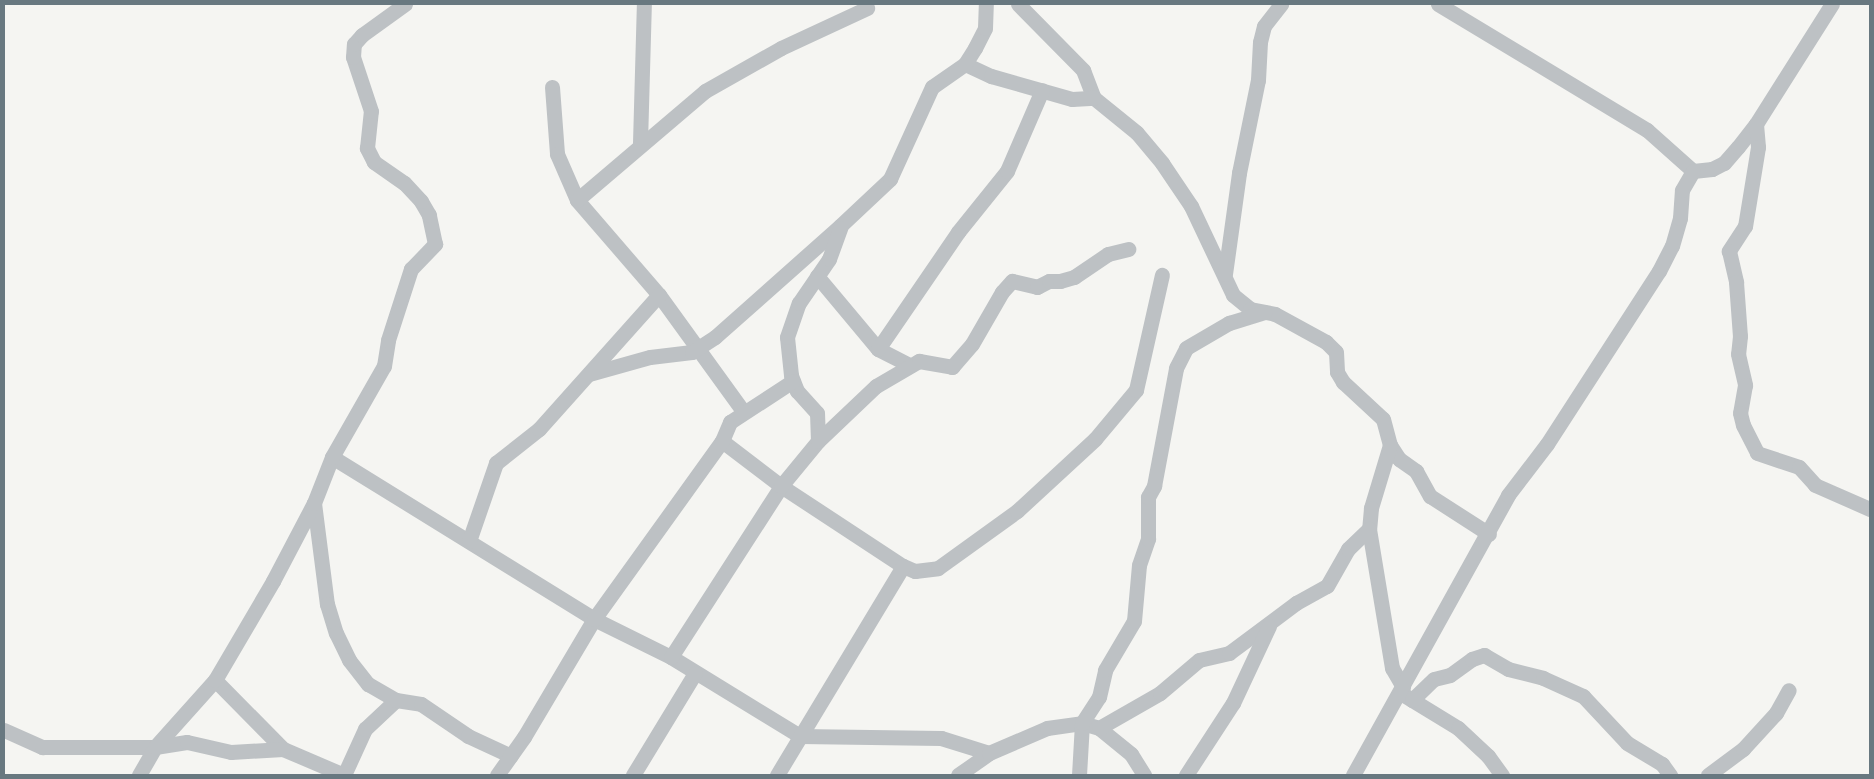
<!DOCTYPE html>
<style>
body{margin:0}
#map{position:relative;width:1874px;height:779px;overflow:hidden;background:#f5f5f2;font-family:Arial,sans-serif}
div>[style]{position:absolute}
.street>*{height:15px;margin:-7.5px;padding:0 7.5px;transform-origin:7.5px;border-radius:7.5px;background:#bdc1c4}
span{translate:-50% -50%;white-space:nowrap;text-align:center;line-height:1.15;-webkit-text-stroke:5px #fff;paint-order:stroke}
.frame{position:absolute;inset:0;border:5px solid #687880;pointer-events:none}
</style>
<div id="map">
<div class="street">
<i style="left:1018px;top:4px;width:93px;rotate:45.4deg"></i>
<i style="left:1083px;top:70px;width:30px;rotate:69deg"></i>
<i style="left:1094px;top:98px;width:55px;rotate:39.1deg"></i>
<i style="left:1137px;top:133px;width:39px;rotate:50deg"></i>
<i style="left:1162px;top:163px;width:52px;rotate:56deg"></i>
<i style="left:1191px;top:206px;width:98px;rotate:64.7deg"></i>
<i style="left:1233px;top:295px;width:22px;rotate:39deg"></i>
<i style="left:1250px;top:309px;width:25px;rotate:11deg"></i>
<i style="left:1275px;top:314px;width:58px;rotate:28.8deg"></i>
<i style="left:1326px;top:342px;width:14px;rotate:45deg"></i>
<i style="left:1336px;top:352px;width:20px;rotate:87deg"></i>
<i style="left:1337px;top:372px;width:12px;rotate:59deg"></i>
<i style="left:1343px;top:382px;width:54px;rotate:42.8deg"></i>
<i style="left:1383px;top:419px;width:27px;rotate:75deg"></i>
<i style="left:1390px;top:445px;width:17px;rotate:57deg"></i>
<i style="left:1399px;top:459px;width:21px;rotate:35deg"></i>
<i style="left:1416px;top:471px;width:29px;rotate:61deg"></i>
<i style="left:1430px;top:496px;width:70px;rotate:32.8deg"></i>
<i style="left:1438px;top:4px;width:244px;rotate:31.1deg"></i>
<i style="left:1647px;top:130px;width:62px;rotate:41.7deg"></i>
<i style="left:1693px;top:171px;width:19px;rotate:-6deg"></i>
<i style="left:1712px;top:169px;width:13px;rotate:-27deg"></i>
<i style="left:1724px;top:163px;width:21px;rotate:-49deg"></i>
<i style="left:1738px;top:147px;width:29px;rotate:-52deg"></i>
<i style="left:1756px;top:124px;width:142px;rotate:-57.7deg"></i>
<i style="left:965px;top:64px;width:29px;rotate:25deg"></i>
<i style="left:991px;top:76px;width:84px;rotate:15.9deg"></i>
<i style="left:1072px;top:99px;width:22px;rotate:-3deg"></i>
<i style="left:552px;top:87px;width:67px;rotate:85.7deg"></i>
<i style="left:557px;top:154px;width:50px;rotate:66.5deg"></i>
<i style="left:577px;top:200px;width:125px;rotate:49.2deg"></i>
<i style="left:659px;top:295px;width:143px;rotate:54.1deg"></i>
<i style="left:1756px;top:124px;width:23px;rotate:85deg"></i>
<i style="left:1758px;top:147px;width:80px;rotate:99.3deg"></i>
<i style="left:1745px;top:226px;width:30px;rotate:123deg"></i>
<i style="left:1729px;top:251px;width:32px;rotate:77deg"></i>
<i style="left:1736px;top:282px;width:54px;rotate:85.8deg"></i>
<i style="left:1740px;top:336px;width:18px;rotate:96deg"></i>
<i style="left:1738px;top:354px;width:32px;rotate:77deg"></i>
<i style="left:1745px;top:385px;width:28px;rotate:100deg"></i>
<i style="left:1740px;top:413px;width:12px;rotate:76deg"></i>
<i style="left:1743px;top:425px;width:31px;rotate:63deg"></i>
<i style="left:1757px;top:453px;width:44px;rotate:18.4deg"></i>
<i style="left:1799px;top:467px;width:24px;rotate:48deg"></i>
<i style="left:1815px;top:485px;width:60px;rotate:23.6deg"></i>
<i style="left:640px;top:143px;width:139px;rotate:-88.4deg"></i>
<i style="left:577px;top:200px;width:168px;rotate:-40.4deg"></i>
<i style="left:705px;top:91px;width:87px;rotate:-29.5deg"></i>
<i style="left:781px;top:48px;width:95px;rotate:-24.9deg"></i>
<i style="left:1225px;top:274px;width:102px;rotate:-82.1deg"></i>
<i style="left:1239px;top:173px;width:95px;rotate:-78.5deg"></i>
<i style="left:1258px;top:80px;width:38px;rotate:-87deg"></i>
<i style="left:1260px;top:42px;width:16px;rotate:-76deg"></i>
<i style="left:1264px;top:26px;width:28px;rotate:-52deg"></i>
<i style="left:817px;top:276px;width:95px;rotate:50.1deg"></i>
<i style="left:878px;top:349px;width:36px;rotate:27deg"></i>
<i style="left:878px;top:349px;width:142px;rotate:-55.6deg"></i>
<i style="left:958px;top:232px;width:78px;rotate:-51.2deg"></i>
<i style="left:1007px;top:171px;width:88px;rotate:-66.6deg"></i>
<i style="left:589px;top:374px;width:63px;rotate:-15.6deg"></i>
<i style="left:650px;top:357px;width:42px;rotate:-6.8deg"></i>
<i style="left:692px;top:352px;width:27px;rotate:-33deg"></i>
<i style="left:715px;top:337px;width:167px;rotate:-41.6deg"></i>
<i style="left:840px;top:226px;width:69px;rotate:-43.2deg"></i>
<i style="left:890px;top:179px;width:101px;rotate:-65.5deg"></i>
<i style="left:932px;top:87px;width:40px;rotate:-34.9deg"></i>
<i style="left:965px;top:64px;width:19px;rotate:-58deg"></i>
<i style="left:975px;top:48px;width:22px;rotate:-63deg"></i>
<i style="left:985px;top:28px;width:24px;rotate:-88deg"></i>
<i style="left:722px;top:441px;width:74px;rotate:37.3deg"></i>
<i style="left:781px;top:486px;width:146px;rotate:33.3deg"></i>
<i style="left:903px;top:566px;width:13px;rotate:23deg"></i>
<i style="left:915px;top:571px;width:23px;rotate:-7deg"></i>
<i style="left:938px;top:568px;width:97px;rotate:-35.8deg"></i>
<i style="left:1017px;top:511px;width:106px;rotate:-42.7deg"></i>
<i style="left:1095px;top:439px;width:64px;rotate:-50.1deg"></i>
<i style="left:1136px;top:390px;width:118px;rotate:-77.3deg"></i>
<i style="left:818px;top:441px;width:28px;rotate:-92deg"></i>
<i style="left:817px;top:413px;width:30px;rotate:-132deg"></i>
<i style="left:797px;top:391px;width:17px;rotate:-111deg"></i>
<i style="left:791px;top:375px;width:38px;rotate:-96deg"></i>
<i style="left:787px;top:337px;width:36px;rotate:-71deg"></i>
<i style="left:799px;top:303px;width:53px;rotate:-55.7deg"></i>
<i style="left:829px;top:259px;width:33px;rotate:-70deg"></i>
<i style="left:1390px;top:445px;width:66px;rotate:106.8deg"></i>
<i style="left:1371px;top:508px;width:21px;rotate:95deg"></i>
<i style="left:1369px;top:529px;width:141px;rotate:80.6deg"></i>
<i style="left:1392px;top:668px;width:22px;rotate:60deg"></i>
<i style="left:332px;top:457px;width:308px;rotate:31.7deg"></i>
<i style="left:594px;top:619px;width:86px;rotate:26.3deg"></i>
<i style="left:671px;top:657px;width:151px;rotate:31.5deg"></i>
<i style="left:800px;top:736px;width:141px;rotate:0.8deg"></i>
<i style="left:941px;top:738px;width:50px;rotate:17.4deg"></i>
<i style="left:314px;top:503px;width:102px;rotate:82.7deg"></i>
<i style="left:327px;top:604px;width:30px;rotate:73deg"></i>
<i style="left:336px;top:633px;width:30px;rotate:64deg"></i>
<i style="left:349px;top:660px;width:31px;rotate:52deg"></i>
<i style="left:368px;top:684px;width:32px;rotate:30deg"></i>
<i style="left:469px;top:541px;width:83px;rotate:-70.9deg"></i>
<i style="left:496px;top:463px;width:55px;rotate:-38.3deg"></i>
<i style="left:539px;top:429px;width:180px;rotate:-48.2deg"></i>
<i style="left:671px;top:657px;width:203px;rotate:-57.2deg"></i>
<i style="left:781px;top:486px;width:58px;rotate:-50.6deg"></i>
<i style="left:818px;top:441px;width:80px;rotate:-43.5deg"></i>
<i style="left:876px;top:386px;width:50px;rotate:-30.2deg"></i>
<i style="left:919px;top:361px;width:34px;rotate:10deg"></i>
<i style="left:952px;top:367px;width:30px;rotate:-49deg"></i>
<i style="left:972px;top:344px;width:60px;rotate:-60deg"></i>
<i style="left:1002px;top:292px;width:15px;rotate:-48deg"></i>
<i style="left:1012px;top:281px;width:26px;rotate:13deg"></i>
<i style="left:1037px;top:287px;width:13px;rotate:-27deg"></i>
<i style="left:1049px;top:281px;width:11px"></i>
<i style="left:1060px;top:281px;width:15px;rotate:-16deg"></i>
<i style="left:1074px;top:277px;width:41px;rotate:-34.1deg"></i>
<i style="left:1108px;top:254px;width:21px;rotate:-14deg"></i>
<i style="left:215px;top:680px;width:97px;rotate:45.4deg"></i>
<i style="left:283px;top:749px;width:66px;rotate:23.1deg"></i>
<i style="left:1404px;top:695px;width:63px;rotate:31.4deg"></i>
<i style="left:1458px;top:728px;width:41px;rotate:43deg"></i>
<i style="left:1488px;top:756px;width:24px;rotate:54deg"></i>
<i style="left:1412px;top:700px;width:30px;rotate:-44deg"></i>
<i style="left:1434px;top:679px;width:16px;rotate:-14deg"></i>
<i style="left:1450px;top:675px;width:27px;rotate:-36deg"></i>
<i style="left:1472px;top:659px;width:13px;rotate:-18deg"></i>
<i style="left:1484px;top:655px;width:28px;rotate:30deg"></i>
<i style="left:1508px;top:669px;width:36px;rotate:14deg"></i>
<i style="left:1543px;top:678px;width:44px;rotate:24.2deg"></i>
<i style="left:1583px;top:696px;width:64px;rotate:46.9deg"></i>
<i style="left:1627px;top:743px;width:41px;rotate:31deg"></i>
<i style="left:1662px;top:764px;width:14px;rotate:54deg"></i>
<i style="left:1099px;top:728px;width:41px;rotate:39.1deg"></i>
<i style="left:1131px;top:754px;width:25px;rotate:58deg"></i>
<i style="left:4px;top:730px;width:42px;rotate:24.1deg"></i>
<i style="left:42px;top:747px;width:113px"></i>
<i style="left:155px;top:747px;width:32px;rotate:-9deg"></i>
<i style="left:187px;top:742px;width:45px;rotate:12.8deg"></i>
<i style="left:231px;top:752px;width:52px;rotate:-3.3deg"></i>
<i style="left:139px;top:775px;width:32px;rotate:-60deg"></i>
<i style="left:155px;top:747px;width:90px;rotate:-48.2deg"></i>
<i style="left:215px;top:680px;width:115px;rotate:-59.6deg"></i>
<i style="left:273px;top:581px;width:88px;rotate:-62.3deg"></i>
<i style="left:314px;top:503px;width:49px;rotate:-68.6deg"></i>
<i style="left:332px;top:457px;width:105px;rotate:-60.3deg"></i>
<i style="left:384px;top:366px;width:26px;rotate:-81deg"></i>
<i style="left:388px;top:340px;width:75px;rotate:-72.1deg"></i>
<i style="left:411px;top:269px;width:35px;rotate:-46deg"></i>
<i style="left:435px;top:244px;width:30px;rotate:-102deg"></i>
<i style="left:429px;top:215px;width:16px;rotate:-120deg"></i>
<i style="left:421px;top:201px;width:25px;rotate:-133deg"></i>
<i style="left:404px;top:183px;width:37px;rotate:-145deg"></i>
<i style="left:374px;top:162px;width:16px;rotate:-117deg"></i>
<i style="left:367px;top:148px;width:37px;rotate:-84deg"></i>
<i style="left:371px;top:111px;width:57px;rotate:-108.4deg"></i>
<i style="left:353px;top:57px;width:13px;rotate:-86deg"></i>
<i style="left:354px;top:44px;width:12px;rotate:-48deg"></i>
<i style="left:362px;top:35px;width:53px;rotate:-35.8deg"></i>
<i style="left:344px;top:775px;width:51px;rotate:-65.5deg"></i>
<i style="left:365px;top:729px;width:42px;rotate:-43.1deg"></i>
<i style="left:396px;top:700px;width:25px;rotate:9deg"></i>
<i style="left:421px;top:704px;width:57px;rotate:34.2deg"></i>
<i style="left:468px;top:736px;width:47px;rotate:24.9deg"></i>
<i style="left:497px;top:775px;width:47px;rotate:-54.6deg"></i>
<i style="left:524px;top:737px;width:137px;rotate:-59.3deg"></i>
<i style="left:594px;top:619px;width:219px;rotate:-54.3deg"></i>
<i style="left:722px;top:441px;width:21px;rotate:-67deg"></i>
<i style="left:730px;top:422px;width:75px;rotate:-33.1deg"></i>
<i style="left:633px;top:775px;width:119px;rotate:-58.7deg"></i>
<i style="left:777px;top:775px;width:244px;rotate:-58.9deg"></i>
<i style="left:958px;top:775px;width:38px;rotate:-35deg"></i>
<i style="left:989px;top:753px;width:63px;rotate:-23.3deg"></i>
<i style="left:1047px;top:728px;width:35px;rotate:-8deg"></i>
<i style="left:1082px;top:723px;width:18px;rotate:16deg"></i>
<i style="left:1099px;top:728px;width:70px;rotate:-29.8deg"></i>
<i style="left:1160px;top:693px;width:51px;rotate:-40.2deg"></i>
<i style="left:1199px;top:660px;width:31px;rotate:-13deg"></i>
<i style="left:1229px;top:653px;width:84px;rotate:-36.7deg"></i>
<i style="left:1296px;top:603px;width:35px;rotate:-29deg"></i>
<i style="left:1327px;top:586px;width:43px;rotate:-60.4deg"></i>
<i style="left:1348px;top:549px;width:29px;rotate:-44deg"></i>
<i style="left:1079px;top:775px;width:52px;rotate:-86.7deg"></i>
<i style="left:1082px;top:723px;width:31px;rotate:-57deg"></i>
<i style="left:1099px;top:697px;width:28px;rotate:-77deg"></i>
<i style="left:1105px;top:670px;width:57px;rotate:-59.4deg"></i>
<i style="left:1134px;top:621px;width:56px;rotate:-84.9deg"></i>
<i style="left:1139px;top:565px;width:28px;rotate:-71deg"></i>
<i style="left:1148px;top:539px;width:42px;rotate:-90deg"></i>
<i style="left:1148px;top:497px;width:13px;rotate:-61deg"></i>
<i style="left:1154px;top:486px;width:120px;rotate:-79.4deg"></i>
<i style="left:1176px;top:368px;width:22px;rotate:-63deg"></i>
<i style="left:1186px;top:348px;width:50px;rotate:-30.2deg"></i>
<i style="left:1229px;top:323px;width:37px;rotate:-17deg"></i>
<i style="left:1186px;top:775px;width:86px;rotate:-56.9deg"></i>
<i style="left:1233px;top:703px;width:85px;rotate:-64.9deg"></i>
<i style="left:1353px;top:775px;width:320px;rotate:-61deg"></i>
<i style="left:1508px;top:495px;width:64px;rotate:-52.6deg"></i>
<i style="left:1547px;top:444px;width:206px;rotate:-57.1deg"></i>
<i style="left:1659px;top:271px;width:28px;rotate:-63deg"></i>
<i style="left:1672px;top:246px;width:29px;rotate:-74deg"></i>
<i style="left:1680px;top:218px;width:28px;rotate:-86deg"></i>
<i style="left:1682px;top:190px;width:22px;rotate:-60deg"></i>
<i style="left:1708px;top:775px;width:44px;rotate:-36.6deg"></i>
<i style="left:1743px;top:749px;width:49px;rotate:-47.5deg"></i>
<i style="left:1776px;top:713px;width:26px;rotate:-61deg"></i>
</div>
<div class="frame"></div>
</div>
